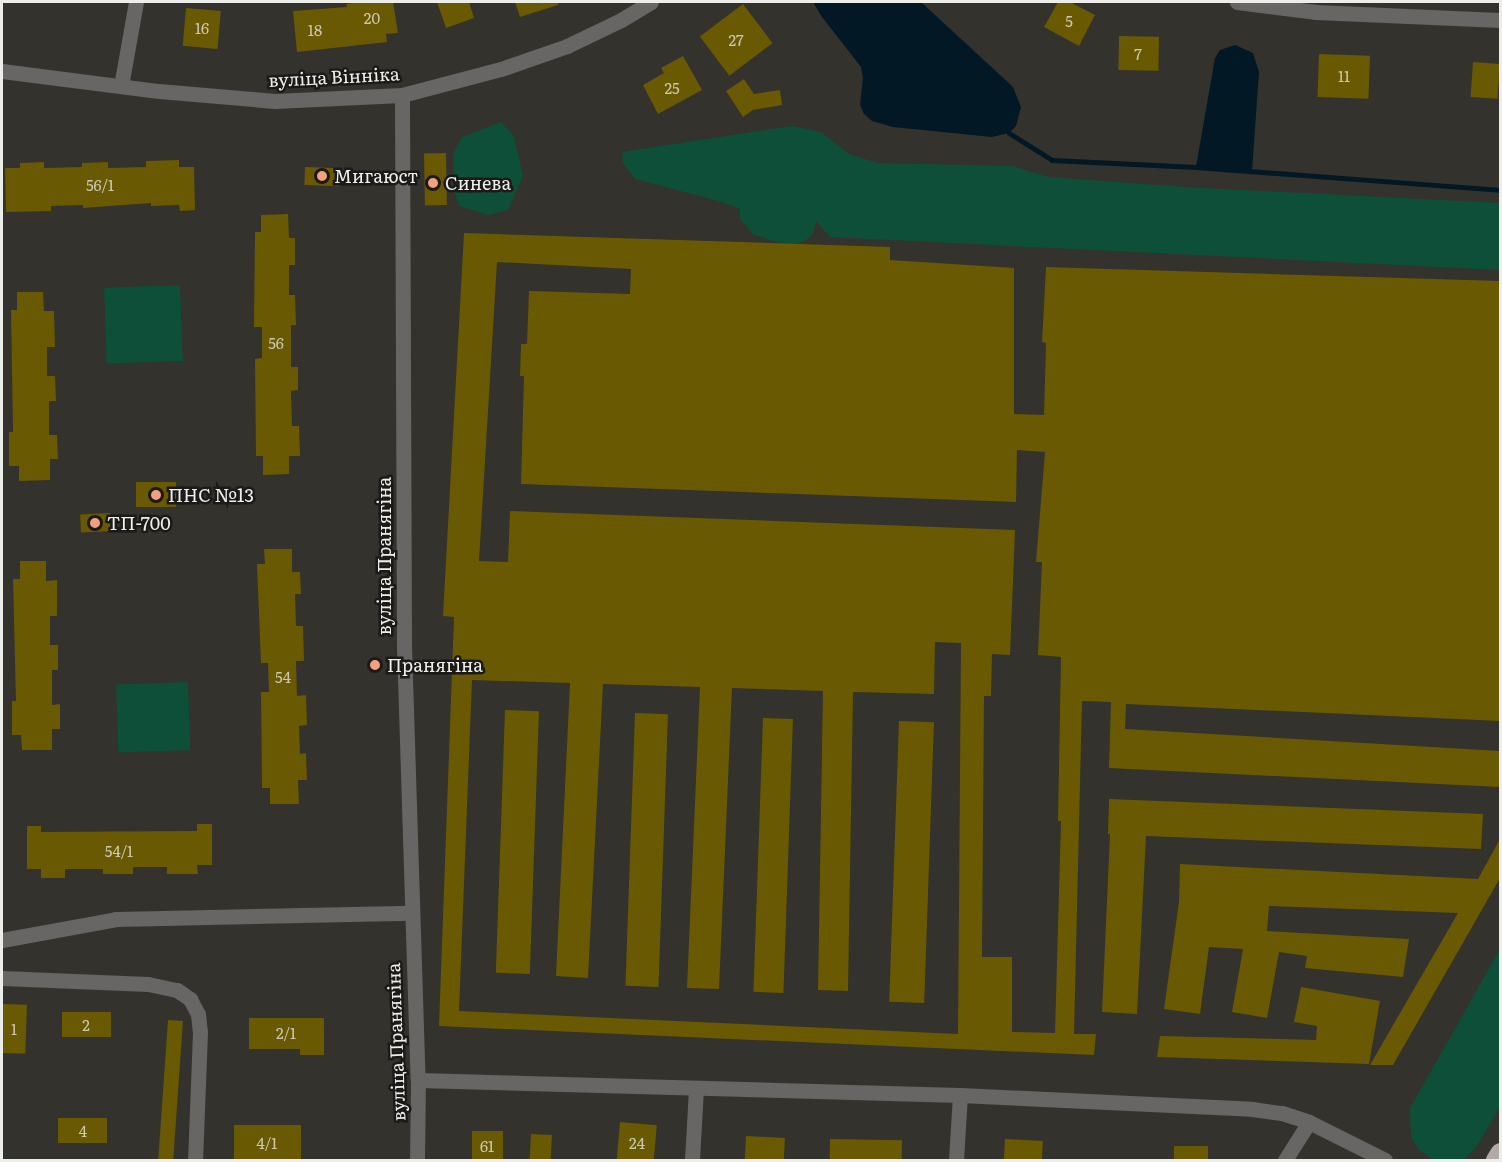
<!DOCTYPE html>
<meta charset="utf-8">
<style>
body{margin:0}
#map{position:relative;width:1502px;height:1162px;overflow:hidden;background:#33322d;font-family:Literata,serif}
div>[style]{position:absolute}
.green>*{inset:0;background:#0d4f38;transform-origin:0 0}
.water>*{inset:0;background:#021824}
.stream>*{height:5px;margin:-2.5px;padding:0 2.5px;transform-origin:2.5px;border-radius:2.5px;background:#021824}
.building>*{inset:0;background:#695902;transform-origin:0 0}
.minor>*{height:15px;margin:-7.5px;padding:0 7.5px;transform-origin:7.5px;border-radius:7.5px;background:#686565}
.highway>*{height:18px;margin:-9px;padding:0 9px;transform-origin:9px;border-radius:9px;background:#b2aaa9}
.dots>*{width:16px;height:16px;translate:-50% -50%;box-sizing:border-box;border:3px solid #1b1a18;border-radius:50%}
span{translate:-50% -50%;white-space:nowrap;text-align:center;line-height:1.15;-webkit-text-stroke:5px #1b1a18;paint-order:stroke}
.number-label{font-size:15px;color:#ccc8af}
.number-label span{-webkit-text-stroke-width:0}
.street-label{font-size:18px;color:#edede9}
.poi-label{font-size:18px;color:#edede9}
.left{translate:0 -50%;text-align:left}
.frame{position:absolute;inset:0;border:3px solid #edede9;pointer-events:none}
</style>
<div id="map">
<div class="green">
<i style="clip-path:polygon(501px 122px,514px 136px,523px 176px,508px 210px,488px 215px,459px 206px,454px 190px,453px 154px,462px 137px)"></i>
<i style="clip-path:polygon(792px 126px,821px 132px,849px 154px,878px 163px,1013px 166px,1048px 177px,1185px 187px,1500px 203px,1500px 270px,830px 237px,816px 221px,813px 234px,806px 240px,797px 244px,783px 244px,754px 235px,740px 219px,740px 209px,722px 202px,635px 179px,623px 163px,622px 152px)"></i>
<i style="left:180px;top:285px;width:76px;height:76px;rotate:88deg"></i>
<i style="left:188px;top:682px;width:68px;height:72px;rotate:88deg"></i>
<i style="clip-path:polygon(1500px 949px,1500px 1107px,1477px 1146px,1466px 1158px,1461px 1160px,1434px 1160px,1419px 1150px,1411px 1137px,1410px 1108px)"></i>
</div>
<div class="water">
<i style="clip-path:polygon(813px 2px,921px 2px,1013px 87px,1021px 107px,1016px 126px,1009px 133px,992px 137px,893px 127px,872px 121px,864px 114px,860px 105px,863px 78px,861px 67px,822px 17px)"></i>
<i style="clip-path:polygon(1235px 45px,1253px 53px,1259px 72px,1252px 171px,1196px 167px,1215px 58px,1220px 50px)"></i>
</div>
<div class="stream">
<i style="left:1009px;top:133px;width:51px;rotate:32.1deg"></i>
<i style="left:1052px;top:160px;width:144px;rotate:2.8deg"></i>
<i style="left:1196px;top:167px;width:305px;rotate:4.3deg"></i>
</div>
<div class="building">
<i style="clip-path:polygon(362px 2px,393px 2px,398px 33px,386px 34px,387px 42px,297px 52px,293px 11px,347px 7px,346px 4px)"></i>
<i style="clip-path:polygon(437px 2px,469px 2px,474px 18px,446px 28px)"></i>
<i style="clip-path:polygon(515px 2px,558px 2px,558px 5px,520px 17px)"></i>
<i style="clip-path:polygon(1058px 2px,1070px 2px,1095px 15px,1079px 46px,1044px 27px)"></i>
<i style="left:743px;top:4px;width:49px;height:54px;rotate:53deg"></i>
<i style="left:186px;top:8px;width:35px;height:38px;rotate:5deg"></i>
<i style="left:1119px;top:36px;width:40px;height:34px;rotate:1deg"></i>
<i style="left:1319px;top:54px;width:51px;height:43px;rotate:2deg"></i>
<i style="clip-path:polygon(683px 56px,702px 90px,658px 114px,643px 85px,664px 73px,661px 68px)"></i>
<i style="left:1473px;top:62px;width:27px;height:35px;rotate:4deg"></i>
<i style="clip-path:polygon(744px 79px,754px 94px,780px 90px,782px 105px,753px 110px,743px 117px,726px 91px)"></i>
<i style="left:446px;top:153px;width:52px;height:22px;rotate:89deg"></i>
<i style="clip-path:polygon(179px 160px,179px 167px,194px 167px,195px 210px,180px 211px,179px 205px,151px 206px,151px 203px,83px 208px,83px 205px,51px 206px,51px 211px,6px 212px,5px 168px,20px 168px,20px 163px,44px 162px,44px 168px,82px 167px,82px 163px,108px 162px,108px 168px,146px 167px,146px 161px)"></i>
<i style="left:305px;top:167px;width:34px;height:18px;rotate:2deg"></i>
<i style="clip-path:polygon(288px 214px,289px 238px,295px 238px,295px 265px,289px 265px,289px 295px,295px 295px,296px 325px,291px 325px,291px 367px,298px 367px,298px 390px,291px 391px,292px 426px,299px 426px,300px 456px,289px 456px,289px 474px,263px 475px,263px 456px,256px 456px,255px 359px,262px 358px,262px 327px,254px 327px,255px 232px,261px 232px,261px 215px)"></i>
<i style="clip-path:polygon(evenodd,464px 233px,890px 247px,890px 260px,1014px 268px,1014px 414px,1044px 415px,1046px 343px,1042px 342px,1046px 267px,1500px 281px,1500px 721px,1126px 704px,1125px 729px,1500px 751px,1500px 787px,1109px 768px,1111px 702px,1082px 701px,1074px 1034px,1096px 1034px,1094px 1055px,439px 1026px,454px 617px,443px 616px,464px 233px,497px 262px,631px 269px,630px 294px,529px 291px,527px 344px,521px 344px,520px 376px,524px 376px,521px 484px,1016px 502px,1017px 450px,1045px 452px,1036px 562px,1042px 562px,1038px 655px,1061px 657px,1058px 821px,1061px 821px,1055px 1033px,1012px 1032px,1012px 957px,982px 957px,984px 696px,991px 696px,992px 654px,1010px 655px,1015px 530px,510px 511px,508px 562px,479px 561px,497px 262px,464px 233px,935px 642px,961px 643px,958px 1034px,459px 1011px,472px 680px,570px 683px,556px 976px,588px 978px,603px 684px,700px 687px,687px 988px,719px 989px,732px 688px,823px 691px,818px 990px,848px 991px,853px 692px,934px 694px,935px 642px)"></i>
<i style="clip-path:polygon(17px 292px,43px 292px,44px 311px,54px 311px,55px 347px,47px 347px,47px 376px,55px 376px,56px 401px,49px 401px,49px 435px,57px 435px,58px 459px,50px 459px,50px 480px,19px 481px,19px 466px,9px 466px,9px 432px,13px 432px,11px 310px,17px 310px)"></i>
<i style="left:136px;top:482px;width:40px;height:25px"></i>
<i style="left:110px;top:513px;width:18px;height:30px;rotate:87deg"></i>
<i style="clip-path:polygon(264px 549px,292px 549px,292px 572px,300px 572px,301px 594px,295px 594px,296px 626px,303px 626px,304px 661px,296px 661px,297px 696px,306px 695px,307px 725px,299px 726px,300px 754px,306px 753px,307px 780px,298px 780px,299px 804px,270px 804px,270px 788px,262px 788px,261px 692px,269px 692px,268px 663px,261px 663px,257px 564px,265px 564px)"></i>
<i style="clip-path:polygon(20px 561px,46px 561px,46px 581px,57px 580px,57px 616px,50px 616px,50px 645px,58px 645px,58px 670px,52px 670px,52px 705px,60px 704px,60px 729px,52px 729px,52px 750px,22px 750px,21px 735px,12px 735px,12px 701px,16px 701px,13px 579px,20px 579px)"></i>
<i style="left:505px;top:710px;width:34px;height:263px;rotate:2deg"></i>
<i style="left:635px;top:713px;width:33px;height:273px;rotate:2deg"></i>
<i style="left:763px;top:718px;width:30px;height:274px;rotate:2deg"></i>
<i style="left:899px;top:721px;width:35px;height:281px;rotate:2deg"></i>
<i style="clip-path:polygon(1109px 799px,1483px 814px,1481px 849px,1146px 836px,1137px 1014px,1102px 1012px,1110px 834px,1108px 834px)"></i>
<i style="clip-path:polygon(197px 824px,212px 824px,212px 865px,197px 865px,198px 874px,167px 874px,167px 867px,133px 867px,133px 874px,103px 874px,103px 869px,65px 869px,65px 878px,41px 878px,41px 869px,27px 869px,27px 826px,41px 826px,41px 832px,197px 831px)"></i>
<i style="clip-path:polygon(1500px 839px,1500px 878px,1393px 1065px,1370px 1065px,1458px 913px,1269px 906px,1267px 931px,1409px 939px,1403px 977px,1305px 968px,1307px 956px,1279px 952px,1267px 1018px,1232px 1012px,1243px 949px,1209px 947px,1200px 1014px,1164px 1009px,1179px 902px,1180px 864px,1478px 879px)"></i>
<i style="clip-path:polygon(1301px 987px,1380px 1001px,1369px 1064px,1157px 1057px,1160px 1036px,1316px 1040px,1317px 1026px,1294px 1022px)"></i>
<i style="left:2px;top:1004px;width:25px;height:49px;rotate:2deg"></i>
<i style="left:62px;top:1012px;width:49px;height:25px"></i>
<i style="clip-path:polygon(249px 1018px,324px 1018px,324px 1055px,300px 1055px,300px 1049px,249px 1049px)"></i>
<i style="left:168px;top:1020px;width:15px;height:141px;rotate:4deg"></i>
<i style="left:58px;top:1118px;width:49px;height:25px"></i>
<i style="left:620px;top:1122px;width:37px;height:39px;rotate:5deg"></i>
<i style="left:301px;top:1125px;width:35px;height:67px;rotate:90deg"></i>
<i style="left:472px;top:1131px;width:31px;height:30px"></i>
<i style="left:531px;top:1134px;width:21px;height:27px;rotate:3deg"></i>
<i style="left:746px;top:1136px;width:39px;height:25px;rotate:3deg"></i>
<i style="left:830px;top:1139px;width:72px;height:22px;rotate:1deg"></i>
<i style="left:1005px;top:1139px;width:38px;height:22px;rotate:3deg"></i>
<i style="left:1174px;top:1146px;width:34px;height:15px"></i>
</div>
<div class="minor">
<i style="left:1237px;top:2px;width:80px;rotate:7.2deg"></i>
<i style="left:1316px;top:12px;width:184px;rotate:2.5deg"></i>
<i style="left:2px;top:71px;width:158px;rotate:7.3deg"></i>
<i style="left:159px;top:91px;width:116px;rotate:4.9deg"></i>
<i style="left:275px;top:101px;width:127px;rotate:-2.7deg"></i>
<i style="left:402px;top:95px;width:102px;rotate:-14.7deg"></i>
<i style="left:501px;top:69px;width:70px;rotate:-19.2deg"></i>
<i style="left:567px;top:46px;width:60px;rotate:-25.7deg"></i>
<i style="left:621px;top:20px;width:35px;rotate:-31deg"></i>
<i style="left:121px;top:86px;width:85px;rotate:-79.9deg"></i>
<i style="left:402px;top:95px;width:551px;rotate:89.79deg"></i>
<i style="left:404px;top:646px;width:434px;rotate:88.2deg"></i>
<i style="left:418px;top:1080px;width:80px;rotate:90.7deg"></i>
<i style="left:2px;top:940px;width:116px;rotate:-10.4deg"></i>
<i style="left:116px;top:919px;width:296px;rotate:-1.2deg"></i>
<i style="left:2px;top:978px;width:146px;rotate:2.4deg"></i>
<i style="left:148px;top:984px;width:30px;rotate:12deg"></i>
<i style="left:177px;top:990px;width:16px;rotate:35deg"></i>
<i style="left:190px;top:999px;width:17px;rotate:62deg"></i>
<i style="left:198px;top:1014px;width:18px;rotate:84deg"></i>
<i style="left:200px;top:1032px;width:128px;rotate:92.2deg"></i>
<i style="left:418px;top:1080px;width:542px;rotate:1.59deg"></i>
<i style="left:960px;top:1095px;width:292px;rotate:2.7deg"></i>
<i style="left:1252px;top:1109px;width:30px;rotate:8deg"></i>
<i style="left:1282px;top:1113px;width:28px;rotate:18deg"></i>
<i style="left:1309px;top:1122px;width:85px;rotate:26.6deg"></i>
<i style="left:692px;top:1160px;width:72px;rotate:-86.8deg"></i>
<i style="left:956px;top:1160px;width:65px;rotate:-86.5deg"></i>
<i style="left:1285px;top:1160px;width:45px;rotate:-57.7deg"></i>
</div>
<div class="highway">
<i style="left:1495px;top:1160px;width:9px;rotate:-58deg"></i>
</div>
<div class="dots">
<i style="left:322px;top:176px;background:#f3a081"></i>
<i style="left:433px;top:183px;background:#f3a081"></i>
<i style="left:156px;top:495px;background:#f3a081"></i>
<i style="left:95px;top:523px;background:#f3a081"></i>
<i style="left:375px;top:665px;background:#f3a081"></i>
</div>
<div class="number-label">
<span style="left:372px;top:18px">20</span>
<span style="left:1069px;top:21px">5</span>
<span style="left:202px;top:28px">16</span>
<span style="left:315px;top:30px">18</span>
<span style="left:736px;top:40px">27</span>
<span style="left:1138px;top:54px">7</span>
<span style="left:1344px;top:76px">11</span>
<span style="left:672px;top:88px">25</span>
<span style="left:100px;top:185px">56/1</span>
<span style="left:276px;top:343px">56</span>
<span style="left:283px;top:677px">54</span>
<span style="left:119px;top:851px">54/1</span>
<span style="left:86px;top:1025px">2</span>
<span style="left:14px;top:1029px">1</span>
<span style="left:286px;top:1033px">2/1</span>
<span style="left:83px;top:1131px">4</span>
<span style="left:267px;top:1143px">4/1</span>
<span style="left:637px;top:1143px">24</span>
<span style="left:487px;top:1146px">61</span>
</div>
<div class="street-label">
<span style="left:334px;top:77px;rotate:-3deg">вуліца Вінніка</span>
<span style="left:384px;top:556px;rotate:-90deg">вуліца Пранягіна</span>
<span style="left:396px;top:1042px;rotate:-92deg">вуліца Пранягіна</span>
</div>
<div class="poi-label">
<span class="left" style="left:334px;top:176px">Мигаюст</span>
<span class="left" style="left:445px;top:183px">Синева</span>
<span class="left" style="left:168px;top:495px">ПНС №13</span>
<span class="left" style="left:107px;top:523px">ТП-700</span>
<span class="left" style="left:387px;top:665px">Пранягіна</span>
</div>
<div class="frame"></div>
</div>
